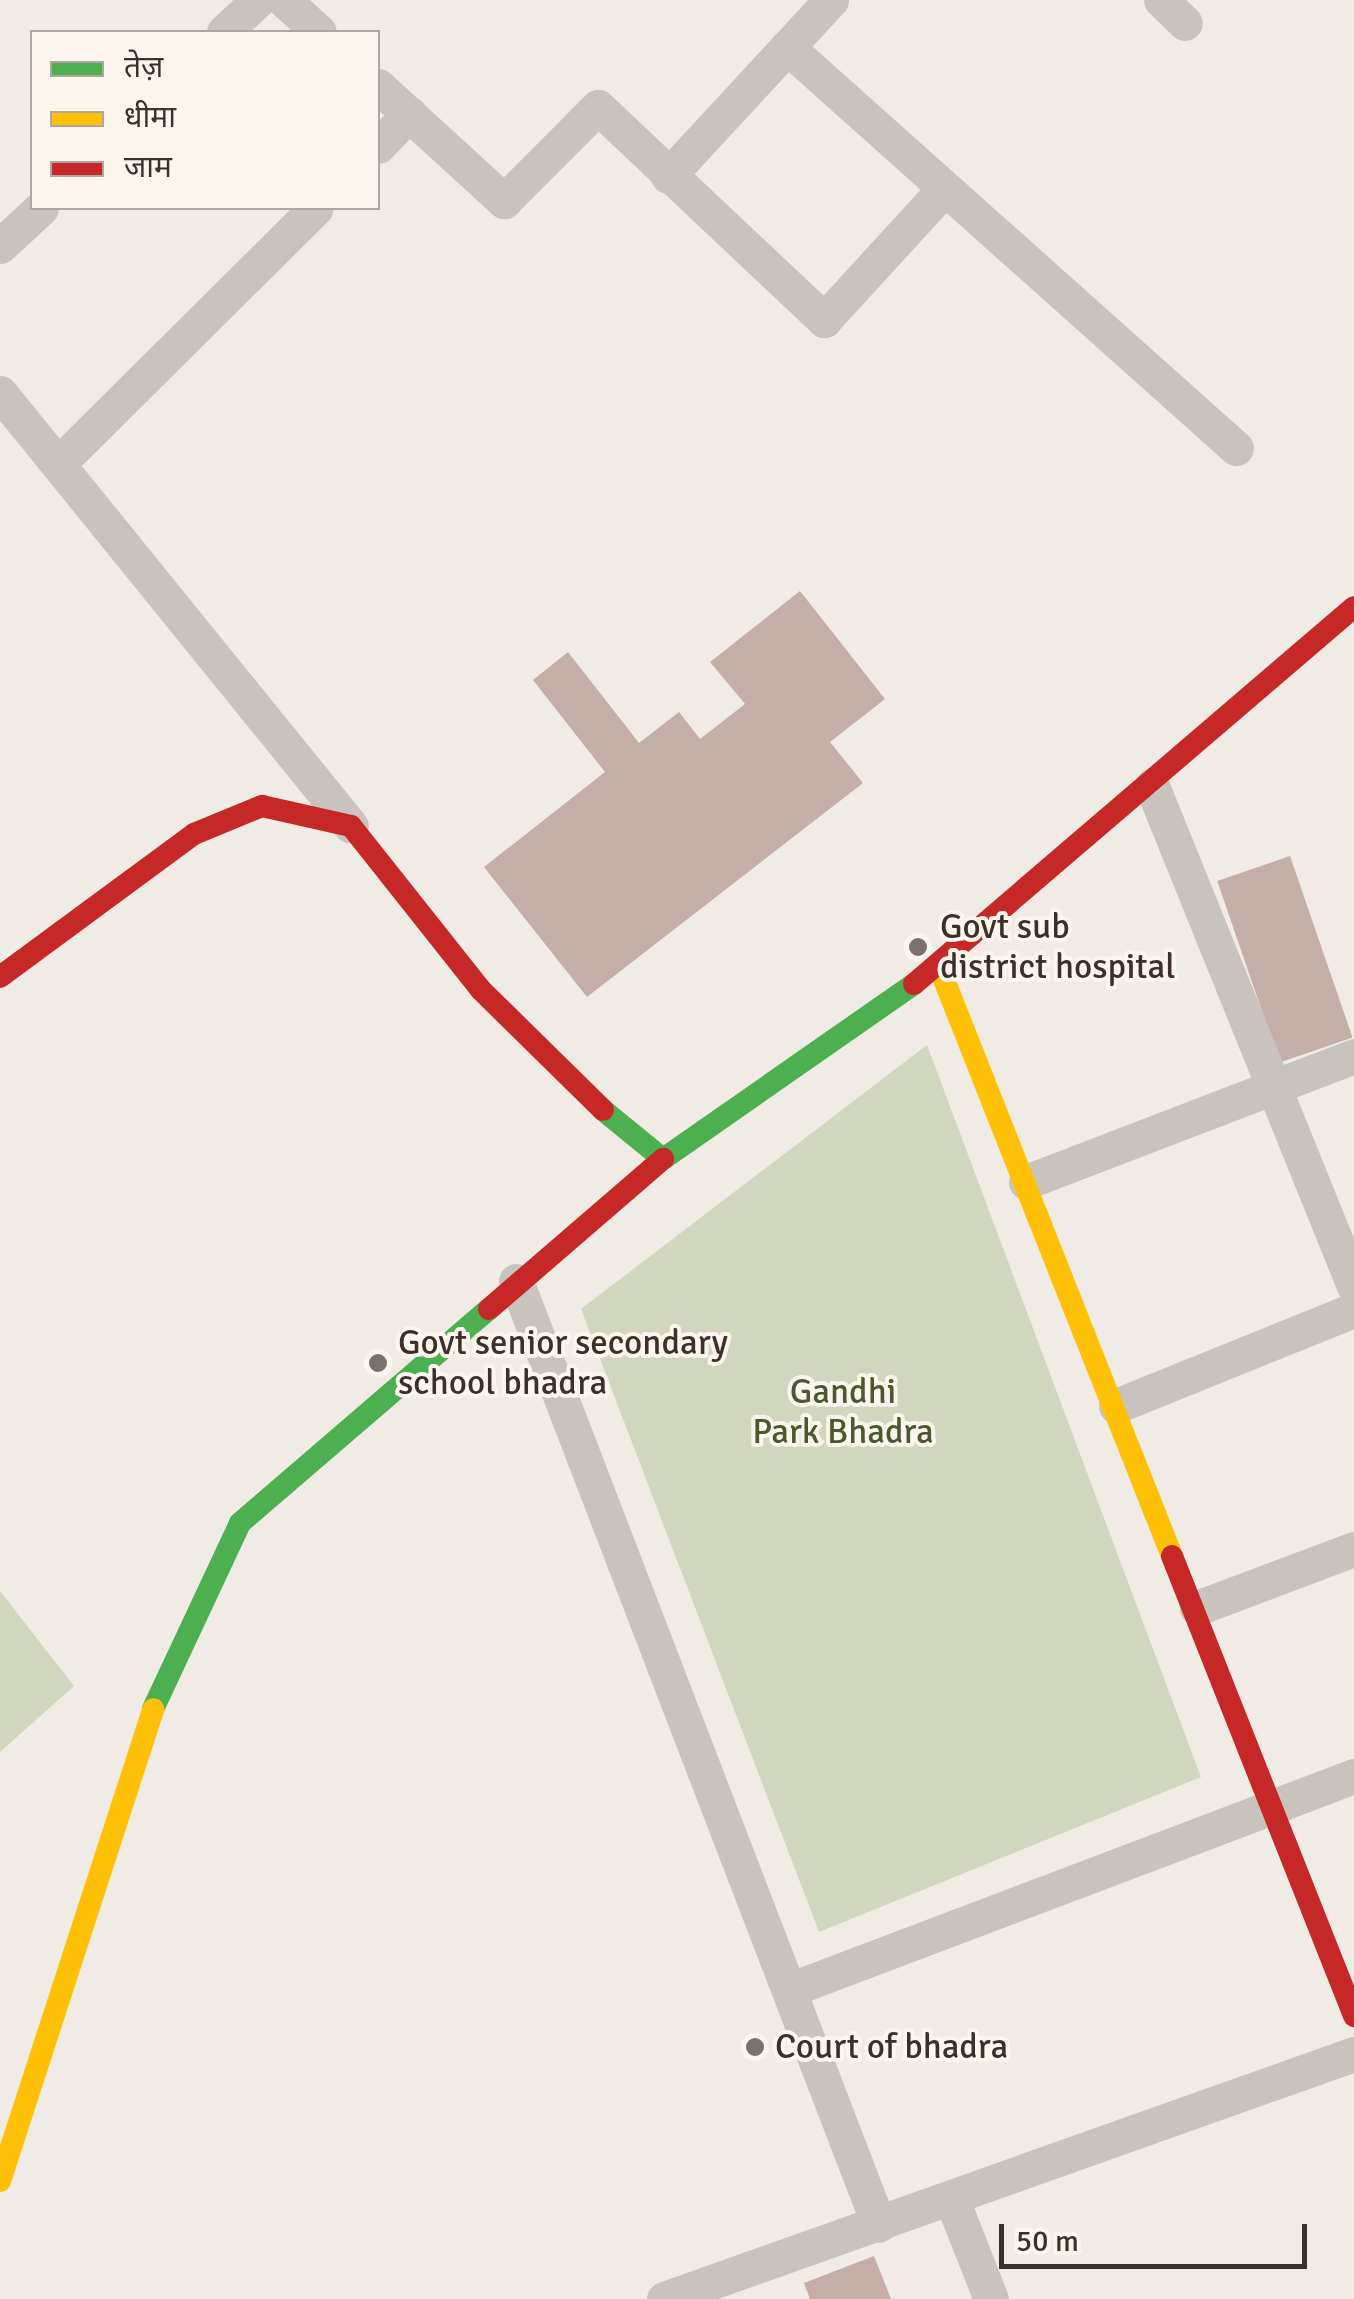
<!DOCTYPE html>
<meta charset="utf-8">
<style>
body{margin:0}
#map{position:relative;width:1354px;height:2299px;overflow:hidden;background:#f0ebe5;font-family:Signika,"Noto Sans Devanagari",sans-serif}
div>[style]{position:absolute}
.green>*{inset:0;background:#d1d6bf}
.building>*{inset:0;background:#c3afa7;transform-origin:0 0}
.street>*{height:35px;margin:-17.5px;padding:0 17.5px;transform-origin:17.5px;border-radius:17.5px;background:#c9c3be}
.fast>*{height:22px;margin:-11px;padding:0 11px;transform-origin:11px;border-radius:11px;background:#4caf50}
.slow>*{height:22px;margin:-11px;padding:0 11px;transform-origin:11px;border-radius:11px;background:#ffc107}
.jam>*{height:22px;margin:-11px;padding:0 11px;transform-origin:11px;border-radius:11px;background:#c62828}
.dots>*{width:28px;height:28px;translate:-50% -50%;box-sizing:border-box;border:5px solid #fbf5ee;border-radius:50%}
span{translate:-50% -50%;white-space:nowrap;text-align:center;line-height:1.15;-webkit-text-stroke:8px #fbf5ee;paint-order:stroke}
.poi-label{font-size:35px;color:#3b302b}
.left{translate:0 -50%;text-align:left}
.park-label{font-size:35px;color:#4a5a2e}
.legend{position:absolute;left:30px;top:30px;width:350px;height:180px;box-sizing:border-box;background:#fbf5ee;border:2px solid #aea6a0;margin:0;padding:12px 18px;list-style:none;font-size:30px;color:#3b302b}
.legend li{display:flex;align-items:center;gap:20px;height:50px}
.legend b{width:50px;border:2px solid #aea6a0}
.scale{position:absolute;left:999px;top:2224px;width:308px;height:45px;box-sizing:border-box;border:5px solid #3b302b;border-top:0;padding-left:12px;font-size:30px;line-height:35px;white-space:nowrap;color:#3b302b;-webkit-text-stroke:8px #fbf5ee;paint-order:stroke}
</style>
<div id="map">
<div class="green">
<i style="clip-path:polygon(927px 1045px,1201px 1777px,819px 1932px,581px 1309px)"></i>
<i style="clip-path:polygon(0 1591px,74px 1686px,0 1752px)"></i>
</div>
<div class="building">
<i style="clip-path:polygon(800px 591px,885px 699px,830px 742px,863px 783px,587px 997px,484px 867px,605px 772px,533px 680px,568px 652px,639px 743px,679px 712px,700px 739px,745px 704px,710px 662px)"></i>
<i style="left:1290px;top:856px;width:192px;height:77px;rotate:71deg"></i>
<i style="clip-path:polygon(874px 2256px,891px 2299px,810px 2299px,804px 2283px)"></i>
</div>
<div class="street">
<i style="left:284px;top:0;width:47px;rotate:42.4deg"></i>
<i style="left:1161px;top:0;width:33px;rotate:44deg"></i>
<i style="left:224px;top:32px;width:47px;rotate:-43.3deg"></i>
<i style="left:787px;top:47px;width:602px;rotate:41.77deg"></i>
<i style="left:378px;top:86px;width:171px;rotate:42.4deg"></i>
<i style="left:504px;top:201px;width:133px;rotate:-45deg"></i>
<i style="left:598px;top:107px;width:311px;rotate:43.3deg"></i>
<i style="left:824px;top:320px;width:176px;rotate:-47.5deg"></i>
<i style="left:378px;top:146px;width:45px;rotate:-45.9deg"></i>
<i style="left:668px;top:176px;width:240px;rotate:-47.2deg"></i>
<i style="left:0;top:246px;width:56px;rotate:-42.8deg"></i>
<i style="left:0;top:393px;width:557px;rotate:50.97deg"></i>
<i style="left:58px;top:464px;width:363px;rotate:-44.8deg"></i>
<i style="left:1152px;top:786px;width:539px;rotate:68deg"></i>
<i style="left:1026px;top:1182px;width:351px;rotate:-21deg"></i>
<i style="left:516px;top:1281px;width:1011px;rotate:68.97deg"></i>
<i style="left:1116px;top:1406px;width:257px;rotate:-22deg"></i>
<i style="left:1197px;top:1608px;width:168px;rotate:-20.6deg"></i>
<i style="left:794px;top:1988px;width:599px;rotate:-20.74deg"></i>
<i style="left:952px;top:2200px;width:106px;rotate:68.5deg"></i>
<i style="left:664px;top:2299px;width:732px;rotate:-19.55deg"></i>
</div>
<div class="fast">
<i style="left:603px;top:1110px;width:77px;rotate:39.2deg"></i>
<i style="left:663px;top:1159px;width:306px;rotate:-34.9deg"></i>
<i style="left:153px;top:1709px;width:205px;rotate:-64.9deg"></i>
<i style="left:240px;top:1523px;width:328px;rotate:-40.7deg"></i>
</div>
<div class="slow">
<i style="left:939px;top:967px;width:633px;rotate:68.42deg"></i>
<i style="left:0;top:2181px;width:496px;rotate:-72deg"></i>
</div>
<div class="jam">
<i style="left:0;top:977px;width:241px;rotate:-36.4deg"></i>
<i style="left:194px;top:834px;width:74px;rotate:-22.4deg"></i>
<i style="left:262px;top:806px;width:91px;rotate:12.7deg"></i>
<i style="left:351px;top:826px;width:209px;rotate:51.6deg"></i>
<i style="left:481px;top:990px;width:171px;rotate:44.5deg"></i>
<i style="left:914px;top:984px;width:579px;rotate:-40.59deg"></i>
<i style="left:489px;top:1309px;width:230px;rotate:-40.8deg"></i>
<i style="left:1172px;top:1556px;width:495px;rotate:68.4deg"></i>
</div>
<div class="dots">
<i style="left:918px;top:947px;background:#7a716c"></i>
<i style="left:378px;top:1363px;background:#7a716c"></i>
<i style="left:755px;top:2047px;background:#7a716c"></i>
</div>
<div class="poi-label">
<span class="left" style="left:940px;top:947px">Govt sub<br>district hospital</span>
<span class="left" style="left:398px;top:1363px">Govt senior secondary<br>school bhadra</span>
<span class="left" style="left:775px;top:2047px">Court of bhadra</span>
</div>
<div class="park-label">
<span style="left:843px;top:1412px">Gandhi<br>Park Bhadra</span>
</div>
<ul class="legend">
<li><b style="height:12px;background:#4caf50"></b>तेज़</li>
<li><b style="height:12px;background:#ffc107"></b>धीमा</li>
<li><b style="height:12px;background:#c62828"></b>जाम</li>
</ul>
<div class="scale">50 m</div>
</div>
